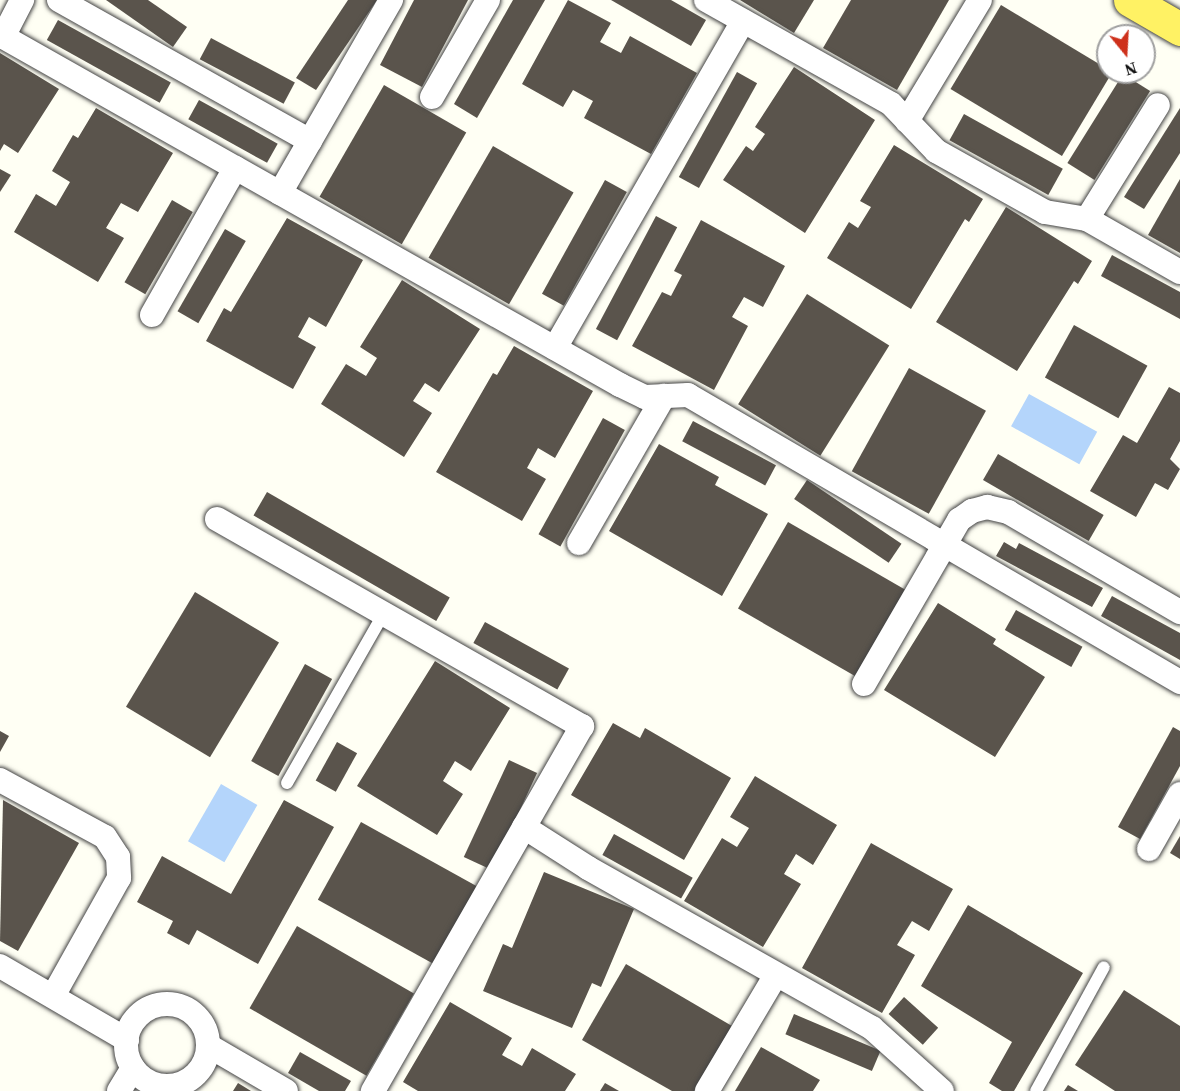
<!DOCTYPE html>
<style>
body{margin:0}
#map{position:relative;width:1180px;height:1091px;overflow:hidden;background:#fffff4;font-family:"Source Serif 4",serif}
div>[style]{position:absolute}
.water>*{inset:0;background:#b4d5fb;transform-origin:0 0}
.building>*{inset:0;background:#5a544c;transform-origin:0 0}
.roads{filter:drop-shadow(0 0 2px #444) drop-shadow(0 0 2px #444)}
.service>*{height:12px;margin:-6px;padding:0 6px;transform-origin:6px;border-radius:6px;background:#fff}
.minor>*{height:24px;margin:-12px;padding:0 12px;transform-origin:12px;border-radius:12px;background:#fff}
.minor>.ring{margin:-12px;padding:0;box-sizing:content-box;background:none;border:24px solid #fff;border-radius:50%}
.primary>*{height:33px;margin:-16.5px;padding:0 16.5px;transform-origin:16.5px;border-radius:16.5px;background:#fff264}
span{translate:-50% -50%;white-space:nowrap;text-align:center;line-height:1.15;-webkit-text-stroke:6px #fff;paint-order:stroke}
.north{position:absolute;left:1096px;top:24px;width:60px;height:60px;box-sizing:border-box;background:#fff;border:2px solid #a0a0a0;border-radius:50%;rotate:162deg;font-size:16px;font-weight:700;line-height:24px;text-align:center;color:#111}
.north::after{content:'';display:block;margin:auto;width:21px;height:27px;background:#ce301b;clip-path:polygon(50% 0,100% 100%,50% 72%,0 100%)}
</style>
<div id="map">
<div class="water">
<i style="left:1029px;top:394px;width:78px;height:37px;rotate:29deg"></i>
<i style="left:221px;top:784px;width:42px;height:66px;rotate:30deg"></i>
</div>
<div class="building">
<i style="clip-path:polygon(106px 0,148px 0,187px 27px,173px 47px)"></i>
<i style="clip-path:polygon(348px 0,377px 0,316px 90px,296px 78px)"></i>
<i style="clip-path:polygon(414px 0,468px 0,422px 87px,380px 65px)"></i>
<i style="clip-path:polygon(513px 0,545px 0,477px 118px,454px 104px)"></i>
<i style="clip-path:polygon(568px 0,611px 23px,600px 42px,621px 53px,630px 36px,697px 73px,651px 154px,584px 118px,593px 101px,573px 90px,563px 107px,522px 84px)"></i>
<i style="clip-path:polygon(611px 0,671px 0,706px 20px,691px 46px)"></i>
<i style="clip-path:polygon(740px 0,814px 0,794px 33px)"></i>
<i style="clip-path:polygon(851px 0,949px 0,897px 90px,823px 48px)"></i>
<i style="left:1001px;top:5px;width:130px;height:98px;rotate:31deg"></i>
<i style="left:58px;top:20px;width:129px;height:23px;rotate:29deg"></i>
<i style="left:211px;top:38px;width:95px;height:24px;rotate:28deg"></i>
<i style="clip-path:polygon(0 53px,59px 89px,18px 153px,4px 144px,0 151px)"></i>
<i style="clip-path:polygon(794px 67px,875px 120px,805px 233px,723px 180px,746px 146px,753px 151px,765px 134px,755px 127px)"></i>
<i style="left:737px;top:72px;width:23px;height:120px;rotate:29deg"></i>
<i style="left:1123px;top:74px;width:32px;height:105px;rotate:32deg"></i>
<i style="left:384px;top:85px;width:95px;height:129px;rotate:30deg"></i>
<i style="left:199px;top:100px;width:90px;height:22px;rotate:29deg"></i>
<i style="clip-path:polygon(96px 108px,173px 153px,138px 212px,121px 203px,106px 228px,124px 238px,98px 282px,14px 232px,36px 194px,56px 206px,70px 182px,52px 171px,73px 135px,78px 138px)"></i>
<i style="clip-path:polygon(1180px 108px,1180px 153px,1144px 209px,1124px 197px)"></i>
<i style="left:964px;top:114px;width:113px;height:30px;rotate:29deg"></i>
<i style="clip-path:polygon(894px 145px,983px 199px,969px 222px,965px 219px,911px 309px,827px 258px,849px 222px,858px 228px,871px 207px,860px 201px)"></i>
<i style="left:493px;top:146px;width:93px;height:129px;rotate:30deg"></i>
<i style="clip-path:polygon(0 169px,11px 175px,0 192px)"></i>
<i style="clip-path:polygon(1180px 179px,1180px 253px,1148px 235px)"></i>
<i style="left:605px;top:180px;width:25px;height:130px;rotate:29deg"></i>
<i style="left:172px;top:200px;width:24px;height:95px;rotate:30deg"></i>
<i style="clip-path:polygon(1006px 207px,1092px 261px,1078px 284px,1074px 281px,1017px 371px,936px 322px)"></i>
<i style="left:656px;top:216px;width:24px;height:128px;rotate:28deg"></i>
<i style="clip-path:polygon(287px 218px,363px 260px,326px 327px,309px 317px,298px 337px,316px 347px,293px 389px,206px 341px,224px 308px,231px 312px)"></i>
<i style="clip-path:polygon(701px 220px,785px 266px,763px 307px,744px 297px,732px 317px,748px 326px,714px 390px,632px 346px,662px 292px,671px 296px,682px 275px,674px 271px)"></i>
<i style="left:225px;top:229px;width:24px;height:95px;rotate:30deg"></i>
<i style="clip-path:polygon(1112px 255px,1180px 292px,1180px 319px,1101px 276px)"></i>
<i style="clip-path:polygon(402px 280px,480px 329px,439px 392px,425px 383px,413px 401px,432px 413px,404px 457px,321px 404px,346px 364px,366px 376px,377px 358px,360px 347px)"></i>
<i style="left:807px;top:294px;width:97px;height:130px;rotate:32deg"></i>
<i style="left:1074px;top:325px;width:84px;height:60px;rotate:29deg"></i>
<i style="clip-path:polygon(514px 346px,593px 391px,555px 458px,538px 448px,527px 468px,546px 479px,522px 521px,436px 472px,493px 373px,497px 375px)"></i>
<i style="left:909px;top:368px;width:88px;height:118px;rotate:29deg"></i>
<i style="clip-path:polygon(1169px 387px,1180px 393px,1180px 441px,1170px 459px,1180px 469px,1168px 490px,1155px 483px,1136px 517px,1090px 491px,1123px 435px,1137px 443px)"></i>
<i style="left:603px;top:418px;width:25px;height:133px;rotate:29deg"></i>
<i style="left:693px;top:421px;width:94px;height:23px;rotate:28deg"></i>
<i style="clip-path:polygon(659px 444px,719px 477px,715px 485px,768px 514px,722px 596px,609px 531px)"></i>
<i style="left:998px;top:454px;width:122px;height:30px;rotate:30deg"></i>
<i style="left:807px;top:480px;width:114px;height:23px;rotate:34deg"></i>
<i style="left:267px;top:492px;width:211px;height:27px;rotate:30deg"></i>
<i style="left:788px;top:522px;width:135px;height:100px;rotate:30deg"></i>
<i style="clip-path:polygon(1004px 542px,1016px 549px,1019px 543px,1103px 588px,1092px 607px,996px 556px)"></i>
<i style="left:195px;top:592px;width:98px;height:134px;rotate:31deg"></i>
<i style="clip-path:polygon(1112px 596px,1180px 633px,1180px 660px,1101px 616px)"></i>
<i style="clip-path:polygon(938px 603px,996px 639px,993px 644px,1045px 677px,995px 757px,884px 690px)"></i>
<i style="left:1016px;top:610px;width:76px;height:23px;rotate:29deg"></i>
<i style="left:485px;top:622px;width:96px;height:24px;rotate:29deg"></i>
<i style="clip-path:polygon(435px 661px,510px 708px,471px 771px,455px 761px,443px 781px,463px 794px,437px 835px,357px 786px)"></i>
<i style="left:305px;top:664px;width:31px;height:111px;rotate:29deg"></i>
<i style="clip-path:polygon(613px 723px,640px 738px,645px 728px,731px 778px,684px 860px,571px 795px)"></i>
<i style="clip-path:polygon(1173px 727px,1180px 731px,1180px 766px,1140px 839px,1118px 827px)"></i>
<i style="clip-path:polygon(0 731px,9px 736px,0 752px)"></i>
<i style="left:337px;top:742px;width:23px;height:44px;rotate:29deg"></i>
<i style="left:509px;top:760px;width:31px;height:107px;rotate:25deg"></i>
<i style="clip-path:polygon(755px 776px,837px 825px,813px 865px,796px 854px,784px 874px,801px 884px,763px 947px,684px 901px,722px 838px,737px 847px,749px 828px,730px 817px)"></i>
<i style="clip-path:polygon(3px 800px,79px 843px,18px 951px,0 941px)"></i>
<i style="clip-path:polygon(284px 800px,334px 827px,258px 964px,197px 930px,189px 945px,167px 933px,173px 921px,137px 902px,162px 856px,231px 894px)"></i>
<i style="left:361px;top:822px;width:134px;height:89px;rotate:29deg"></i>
<i style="left:614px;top:834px;width:90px;height:24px;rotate:29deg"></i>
<i style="clip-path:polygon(1180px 836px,1180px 859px,1170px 853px)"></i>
<i style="clip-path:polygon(871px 843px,953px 889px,929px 931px,912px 921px,897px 945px,915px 955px,882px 1013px,802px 968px)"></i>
<i style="clip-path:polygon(544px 872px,634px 909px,601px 987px,592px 983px,572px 1028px,483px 991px,503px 944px,512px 948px)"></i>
<i style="clip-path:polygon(968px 905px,1083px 973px,1014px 1091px,1002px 1091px,989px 1083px,1012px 1042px,921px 986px)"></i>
<i style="left:297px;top:926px;width:135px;height:95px;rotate:30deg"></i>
<i style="clip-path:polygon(626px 964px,732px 1026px,694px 1091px,672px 1091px,582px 1040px)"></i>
<i style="clip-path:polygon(1124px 990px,1180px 1026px,1180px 1091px,1115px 1091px,1075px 1065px)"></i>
<i style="left:904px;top:997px;width:46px;height:23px;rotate:42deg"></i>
<i style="clip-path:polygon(450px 1002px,512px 1038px,502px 1055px,522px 1066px,532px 1048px,576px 1074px,565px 1091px,418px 1091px,403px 1082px)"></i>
<i style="left:794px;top:1014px;width:94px;height:22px;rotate:23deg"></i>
<i style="clip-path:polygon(761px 1047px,820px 1080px,813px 1091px,735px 1091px)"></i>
<i style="clip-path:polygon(300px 1052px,351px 1081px,345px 1091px,319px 1091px,288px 1073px)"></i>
<i style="clip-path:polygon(238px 1083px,251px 1091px,233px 1091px)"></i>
<i style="clip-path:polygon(605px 1083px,619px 1091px,600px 1091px)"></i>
<i style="clip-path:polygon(1068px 1085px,1078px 1091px,1064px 1091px)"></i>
</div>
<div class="roads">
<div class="service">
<i style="left:287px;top:783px;width:196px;rotate:-60.3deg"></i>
<i style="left:1036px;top:1091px;width:141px;rotate:-61.3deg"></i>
</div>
<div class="minor">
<i style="left:59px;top:0;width:288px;rotate:29.3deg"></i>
<i style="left:706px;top:0;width:212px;rotate:29.3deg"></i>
<i style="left:891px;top:104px;width:65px;rotate:46.2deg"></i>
<i style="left:936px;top:151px;width:125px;rotate:29.2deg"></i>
<i style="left:1045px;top:212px;width:43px;rotate:9.5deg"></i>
<i style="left:1087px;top:219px;width:107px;rotate:29.7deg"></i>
<i style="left:0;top:35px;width:712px;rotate:29.45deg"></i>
<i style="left:620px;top:385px;width:28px;rotate:26deg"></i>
<i style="left:645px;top:397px;width:43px;rotate:-2.7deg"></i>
<i style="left:688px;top:395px;width:570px;rotate:30.26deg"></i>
<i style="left:3px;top:37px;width:42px;rotate:-62.8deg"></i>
<i style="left:432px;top:97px;width:112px;rotate:-60deg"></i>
<i style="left:907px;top:121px;width:141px;rotate:-58.9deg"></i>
<i style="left:280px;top:193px;width:223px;rotate:-60.1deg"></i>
<i style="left:1087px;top:219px;width:134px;rotate:-58.1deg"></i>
<i style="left:152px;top:315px;width:169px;rotate:-60.5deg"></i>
<i style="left:555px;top:348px;width:377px;rotate:-60.1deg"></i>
<i style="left:217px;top:519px;width:420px;rotate:29.6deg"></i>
<i style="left:582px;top:726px;width:421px;rotate:119.8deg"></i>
<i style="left:579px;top:543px;width:170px;rotate:-60deg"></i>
<i style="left:864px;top:684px;width:190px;rotate:-59.9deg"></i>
<i style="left:959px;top:520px;width:16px;rotate:-35deg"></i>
<i style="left:972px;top:511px;width:16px;rotate:-15deg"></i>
<i style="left:987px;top:507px;width:22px;rotate:13deg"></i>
<i style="left:1008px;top:512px;width:199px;rotate:30.2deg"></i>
<i style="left:0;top:780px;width:119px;rotate:28.5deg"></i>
<i style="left:105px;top:837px;width:24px;rotate:57deg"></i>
<i style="left:118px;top:857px;width:21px;rotate:87deg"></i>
<i style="left:119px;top:878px;width:135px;rotate:119.2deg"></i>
<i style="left:524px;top:827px;width:76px;rotate:32.6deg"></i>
<i style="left:588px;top:868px;width:326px;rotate:29.4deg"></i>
<i style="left:872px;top:1028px;width:94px;rotate:42deg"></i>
<i style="left:1149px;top:849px;width:63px;rotate:-60.6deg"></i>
<i style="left:0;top:966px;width:147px;rotate:30.2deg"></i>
<i class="ring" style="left:126px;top:1004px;width:58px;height:58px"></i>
<i style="left:209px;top:1046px;width:89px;rotate:30.3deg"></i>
<i style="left:119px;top:1091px;width:27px;rotate:-59deg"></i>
<i style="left:707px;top:1091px;width:135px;rotate:-59.3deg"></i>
</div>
<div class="primary">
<i style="left:1130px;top:0;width:58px;rotate:30.1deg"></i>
</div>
</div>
<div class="north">N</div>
</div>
